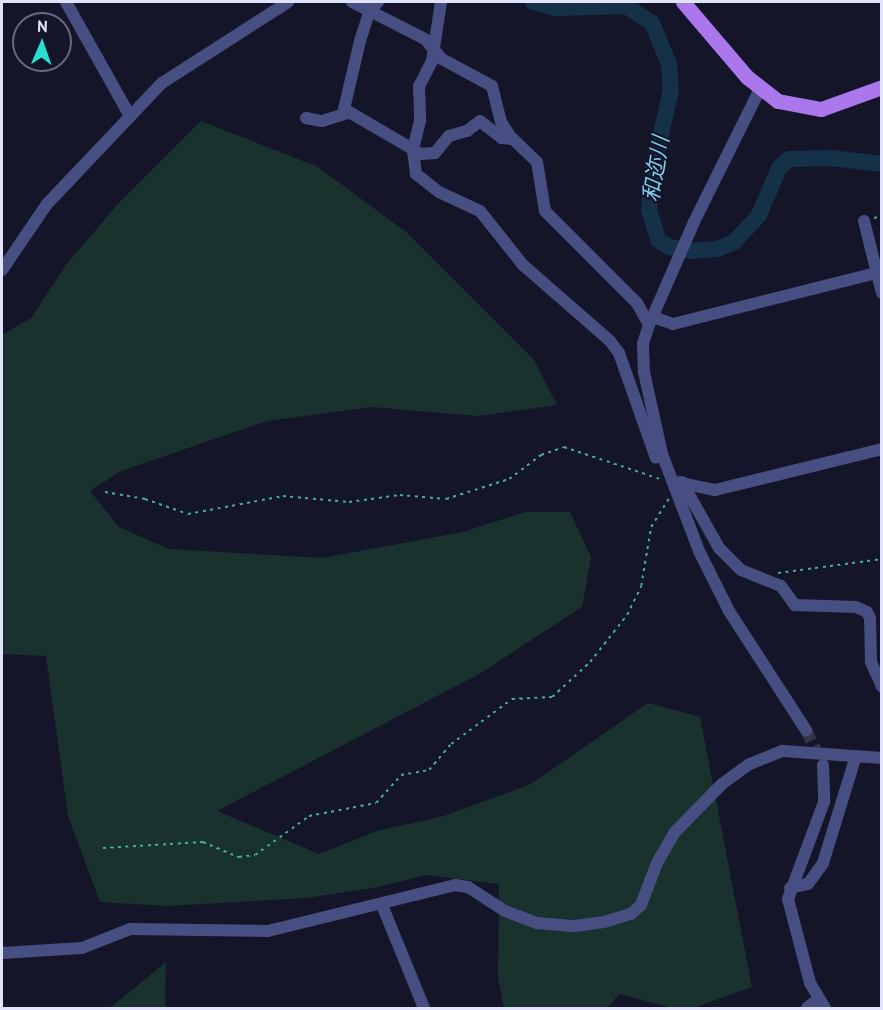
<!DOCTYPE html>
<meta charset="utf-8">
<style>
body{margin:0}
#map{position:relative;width:883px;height:1010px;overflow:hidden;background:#151529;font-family:"PT Sans","Noto Sans JP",sans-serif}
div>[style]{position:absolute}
.green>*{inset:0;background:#19322d}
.river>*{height:16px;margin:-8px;padding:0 8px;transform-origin:8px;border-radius:8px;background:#153147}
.minor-tunnel>*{height:12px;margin-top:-6px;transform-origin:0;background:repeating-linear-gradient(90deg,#343448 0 12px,transparent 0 18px)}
.path>*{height:1.5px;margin-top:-0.75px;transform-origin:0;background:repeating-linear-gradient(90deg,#43ae93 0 3px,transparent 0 7.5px)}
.minor>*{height:12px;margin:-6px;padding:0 6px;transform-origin:6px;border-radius:6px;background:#474f82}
.major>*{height:15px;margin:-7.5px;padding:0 7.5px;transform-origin:7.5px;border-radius:7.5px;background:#ab77ec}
span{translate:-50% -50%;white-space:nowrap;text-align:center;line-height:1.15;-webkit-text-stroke:4.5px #151529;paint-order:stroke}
.water-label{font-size:22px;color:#7eceed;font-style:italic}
.frame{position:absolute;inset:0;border:3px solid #e1e3fb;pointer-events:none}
.north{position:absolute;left:12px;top:12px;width:60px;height:60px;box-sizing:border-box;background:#151529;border:2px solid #67677d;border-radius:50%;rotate:2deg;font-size:16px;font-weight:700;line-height:24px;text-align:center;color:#e1e3fb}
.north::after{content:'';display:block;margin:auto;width:21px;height:27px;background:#28e0d1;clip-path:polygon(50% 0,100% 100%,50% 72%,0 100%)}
</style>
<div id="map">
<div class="green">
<i style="clip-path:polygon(201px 121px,318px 167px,406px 232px,534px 360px,557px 405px,478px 416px,372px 407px,267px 421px,121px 471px,90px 491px,119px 527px,169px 549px,322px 558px,463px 532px,525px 512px,570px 512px,591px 557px,582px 607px,481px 673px,217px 811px,319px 854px,377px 831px,444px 816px,531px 784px,648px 703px,700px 717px,752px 987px,693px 1008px,673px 1008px,619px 994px,607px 1008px,504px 1008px,498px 977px,499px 884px,426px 875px,378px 887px,306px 898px,167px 906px,100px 902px,68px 816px,46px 656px,2px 654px,2px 335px,31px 318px,66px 265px,117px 205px)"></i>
<i style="clip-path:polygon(166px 962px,165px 1008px,110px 1008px)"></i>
</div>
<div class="river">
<i style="left:533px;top:2px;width:24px;rotate:15deg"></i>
<i style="left:556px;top:8px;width:70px;rotate:-1.6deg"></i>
<i style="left:626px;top:6px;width:31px;rotate:33deg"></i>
<i style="left:652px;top:23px;width:44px;rotate:67.5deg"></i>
<i style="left:669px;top:64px;width:26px;rotate:86deg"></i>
<i style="left:671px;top:90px;width:81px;rotate:102.8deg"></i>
<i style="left:653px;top:169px;width:41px;rotate:95.6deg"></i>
<i style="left:649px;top:210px;width:31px;rotate:73deg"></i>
<i style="left:658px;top:240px;width:13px;rotate:32deg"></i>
<i style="left:669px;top:247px;width:23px;rotate:10deg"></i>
<i style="left:692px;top:251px;width:25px;rotate:-5deg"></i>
<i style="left:717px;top:249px;width:18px;rotate:-22deg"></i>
<i style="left:734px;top:242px;width:37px;rotate:-47deg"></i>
<i style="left:759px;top:215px;width:51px;rotate:-66.9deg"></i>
<i style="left:779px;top:168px;width:13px;rotate:-42deg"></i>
<i style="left:789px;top:159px;width:42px;rotate:-1.4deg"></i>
<i style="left:831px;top:158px;width:51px;rotate:6.7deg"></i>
</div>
<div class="minor-tunnel">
<i style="left:806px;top:730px;width:34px;rotate:64deg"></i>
</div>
<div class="path">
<i style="left:874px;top:218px;width:8px;rotate:-14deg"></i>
<i style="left:105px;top:492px;width:41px;rotate:9.9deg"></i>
<i style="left:145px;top:499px;width:46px;rotate:19.2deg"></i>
<i style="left:188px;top:514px;width:97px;rotate:-10.7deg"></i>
<i style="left:283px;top:496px;width:66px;rotate:5.2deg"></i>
<i style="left:349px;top:502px;width:51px;rotate:-7.8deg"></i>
<i style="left:400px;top:495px;width:46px;rotate:5deg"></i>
<i style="left:446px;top:499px;width:66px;rotate:-17.6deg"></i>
<i style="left:509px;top:479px;width:40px;rotate:-37deg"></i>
<i style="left:541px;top:455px;width:24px;rotate:-19deg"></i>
<i style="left:564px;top:447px;width:101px;rotate:18.4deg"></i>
<i style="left:778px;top:573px;width:105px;rotate:-7.7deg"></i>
<i style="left:103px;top:848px;width:100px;rotate:-3.4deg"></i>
<i style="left:203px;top:842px;width:39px;rotate:23deg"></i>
<i style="left:239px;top:857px;width:16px;rotate:-7deg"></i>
<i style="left:255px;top:855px;width:67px;rotate:-35.8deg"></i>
<i style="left:309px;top:816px;width:68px;rotate:-11deg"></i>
<i style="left:376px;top:803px;width:38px;rotate:-48deg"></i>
<i style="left:401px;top:775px;width:28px;rotate:-10deg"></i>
<i style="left:429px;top:770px;width:34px;rotate:-50deg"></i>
<i style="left:451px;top:744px;width:76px;rotate:-36.4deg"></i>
<i style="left:512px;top:699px;width:40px;rotate:-2.9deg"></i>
<i style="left:552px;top:697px;width:52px;rotate:-42.6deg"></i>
<i style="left:590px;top:662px;width:60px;rotate:-51.8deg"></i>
<i style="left:627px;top:615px;width:32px;rotate:-64deg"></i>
<i style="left:641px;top:586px;width:60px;rotate:-80.4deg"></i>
<i style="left:651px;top:527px;width:34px;rotate:-58deg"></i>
</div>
<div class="minor">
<i style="left:66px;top:2px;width:131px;rotate:60.7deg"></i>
<i style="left:352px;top:2px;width:82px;rotate:26.9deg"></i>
<i style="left:425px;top:39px;width:26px;rotate:50deg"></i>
<i style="left:442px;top:59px;width:57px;rotate:28.4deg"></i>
<i style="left:492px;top:86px;width:37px;rotate:76deg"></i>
<i style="left:501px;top:122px;width:17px;rotate:57deg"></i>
<i style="left:510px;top:136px;width:37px;rotate:44deg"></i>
<i style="left:537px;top:162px;width:50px;rotate:80.7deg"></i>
<i style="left:545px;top:211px;width:130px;rotate:45deg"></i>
<i style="left:637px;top:303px;width:25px;rotate:61deg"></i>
<i style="left:378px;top:2px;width:11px;rotate:135deg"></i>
<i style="left:370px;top:10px;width:33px;rotate:108deg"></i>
<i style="left:360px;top:41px;width:70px;rotate:103.2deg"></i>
<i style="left:344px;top:109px;width:89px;rotate:30.3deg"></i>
<i style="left:421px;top:154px;width:14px;rotate:-4deg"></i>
<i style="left:435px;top:153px;width:22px;rotate:-51deg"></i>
<i style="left:449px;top:136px;width:19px;rotate:-16deg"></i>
<i style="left:467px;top:131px;width:16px;rotate:-38deg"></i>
<i style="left:480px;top:121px;width:28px;rotate:38deg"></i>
<i style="left:502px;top:138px;width:10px;rotate:6deg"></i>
<i style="left:441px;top:2px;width:60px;rotate:98.7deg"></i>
<i style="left:432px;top:61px;width:28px;rotate:117deg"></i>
<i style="left:419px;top:86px;width:35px;rotate:88deg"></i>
<i style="left:420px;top:121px;width:30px;rotate:104deg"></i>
<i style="left:413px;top:150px;width:24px;rotate:83deg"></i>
<i style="left:416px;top:174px;width:29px;rotate:38deg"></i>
<i style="left:439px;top:192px;width:45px;rotate:24.9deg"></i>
<i style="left:480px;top:211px;width:69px;rotate:51.5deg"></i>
<i style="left:523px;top:265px;width:116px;rotate:41.1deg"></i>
<i style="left:610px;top:341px;width:15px;rotate:53deg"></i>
<i style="left:619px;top:353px;width:111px;rotate:70.6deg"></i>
<i style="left:760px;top:89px;width:148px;rotate:116.4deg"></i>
<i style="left:694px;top:222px;width:112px;rotate:113.6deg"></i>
<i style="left:649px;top:325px;width:20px;rotate:108deg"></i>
<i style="left:643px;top:344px;width:28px;rotate:88deg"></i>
<i style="left:644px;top:372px;width:84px;rotate:77.6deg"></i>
<i style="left:662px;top:454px;width:104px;rotate:69.1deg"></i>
<i style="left:699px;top:551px;width:67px;rotate:63.4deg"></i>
<i style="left:729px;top:611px;width:142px;rotate:57.1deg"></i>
<i style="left:306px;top:118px;width:16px;rotate:11deg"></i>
<i style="left:322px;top:121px;width:28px;rotate:-17deg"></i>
<i style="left:864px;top:221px;width:74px;rotate:76deg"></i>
<i style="left:2px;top:270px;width:80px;rotate:-55.7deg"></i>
<i style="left:47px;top:204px;width:167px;rotate:-46.5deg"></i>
<i style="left:162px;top:83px;width:150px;rotate:-32.7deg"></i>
<i style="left:653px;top:317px;width:21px;rotate:19deg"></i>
<i style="left:673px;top:324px;width:209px;rotate:-14.1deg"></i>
<i style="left:677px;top:482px;width:39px;rotate:12deg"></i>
<i style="left:715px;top:490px;width:172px;rotate:-13.8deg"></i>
<i style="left:682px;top:482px;width:76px;rotate:60.7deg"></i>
<i style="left:719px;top:548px;width:31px;rotate:45deg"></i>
<i style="left:741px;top:570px;width:43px;rotate:21.8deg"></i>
<i style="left:781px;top:586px;width:24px;rotate:54deg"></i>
<i style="left:795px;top:605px;width:61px;rotate:1.9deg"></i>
<i style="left:856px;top:607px;width:12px;rotate:24deg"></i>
<i style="left:867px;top:612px;width:7px;rotate:63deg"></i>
<i style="left:870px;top:618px;width:44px;rotate:88.7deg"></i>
<i style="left:871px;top:662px;width:27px;rotate:66deg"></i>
<i style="left:823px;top:765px;width:37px;rotate:88deg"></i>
<i style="left:824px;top:802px;width:103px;rotate:110.4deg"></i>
<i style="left:788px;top:899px;width:87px;rotate:75.3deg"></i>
<i style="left:810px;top:983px;width:29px;rotate:59deg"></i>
<i style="left:790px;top:888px;width:18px;rotate:-13deg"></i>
<i style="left:808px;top:884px;width:26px;rotate:-54deg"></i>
<i style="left:823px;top:863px;width:112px;rotate:-72.9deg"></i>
<i style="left:382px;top:905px;width:111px;rotate:67.8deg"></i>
<i style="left:2px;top:953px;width:80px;rotate:-3.6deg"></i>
<i style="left:82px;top:948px;width:52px;rotate:-21.6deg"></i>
<i style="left:130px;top:929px;width:138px;rotate:0.8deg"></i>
<i style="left:268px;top:931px;width:193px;rotate:-13.8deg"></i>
<i style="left:455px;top:885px;width:13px;rotate:9deg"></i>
<i style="left:468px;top:887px;width:44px;rotate:33deg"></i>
<i style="left:505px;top:911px;width:34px;rotate:21deg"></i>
<i style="left:537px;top:923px;width:38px;rotate:5deg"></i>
<i style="left:575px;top:926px;width:29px;rotate:-8deg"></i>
<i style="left:604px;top:922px;width:28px;rotate:-17deg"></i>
<i style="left:631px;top:914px;width:13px;rotate:-42deg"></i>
<i style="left:641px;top:905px;width:45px;rotate:-69.1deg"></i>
<i style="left:657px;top:863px;width:34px;rotate:-60deg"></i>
<i style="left:674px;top:833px;width:69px;rotate:-45.6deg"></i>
<i style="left:722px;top:784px;width:34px;rotate:-36deg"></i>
<i style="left:750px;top:764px;width:35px;rotate:-22deg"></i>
<i style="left:783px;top:751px;width:99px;rotate:4deg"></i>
<i style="left:807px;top:1008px;width:13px;rotate:-39deg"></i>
</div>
<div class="major">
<i style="left:683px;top:2px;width:99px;rotate:49.5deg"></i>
<i style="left:747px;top:77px;width:39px;rotate:38deg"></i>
<i style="left:778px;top:101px;width:44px;rotate:10.5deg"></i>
<i style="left:821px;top:109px;width:65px;rotate:-19.8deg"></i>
</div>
<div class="water-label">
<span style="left:656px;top:169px;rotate:-81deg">和迩川</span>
</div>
<div class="frame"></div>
<div class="north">N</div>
</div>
